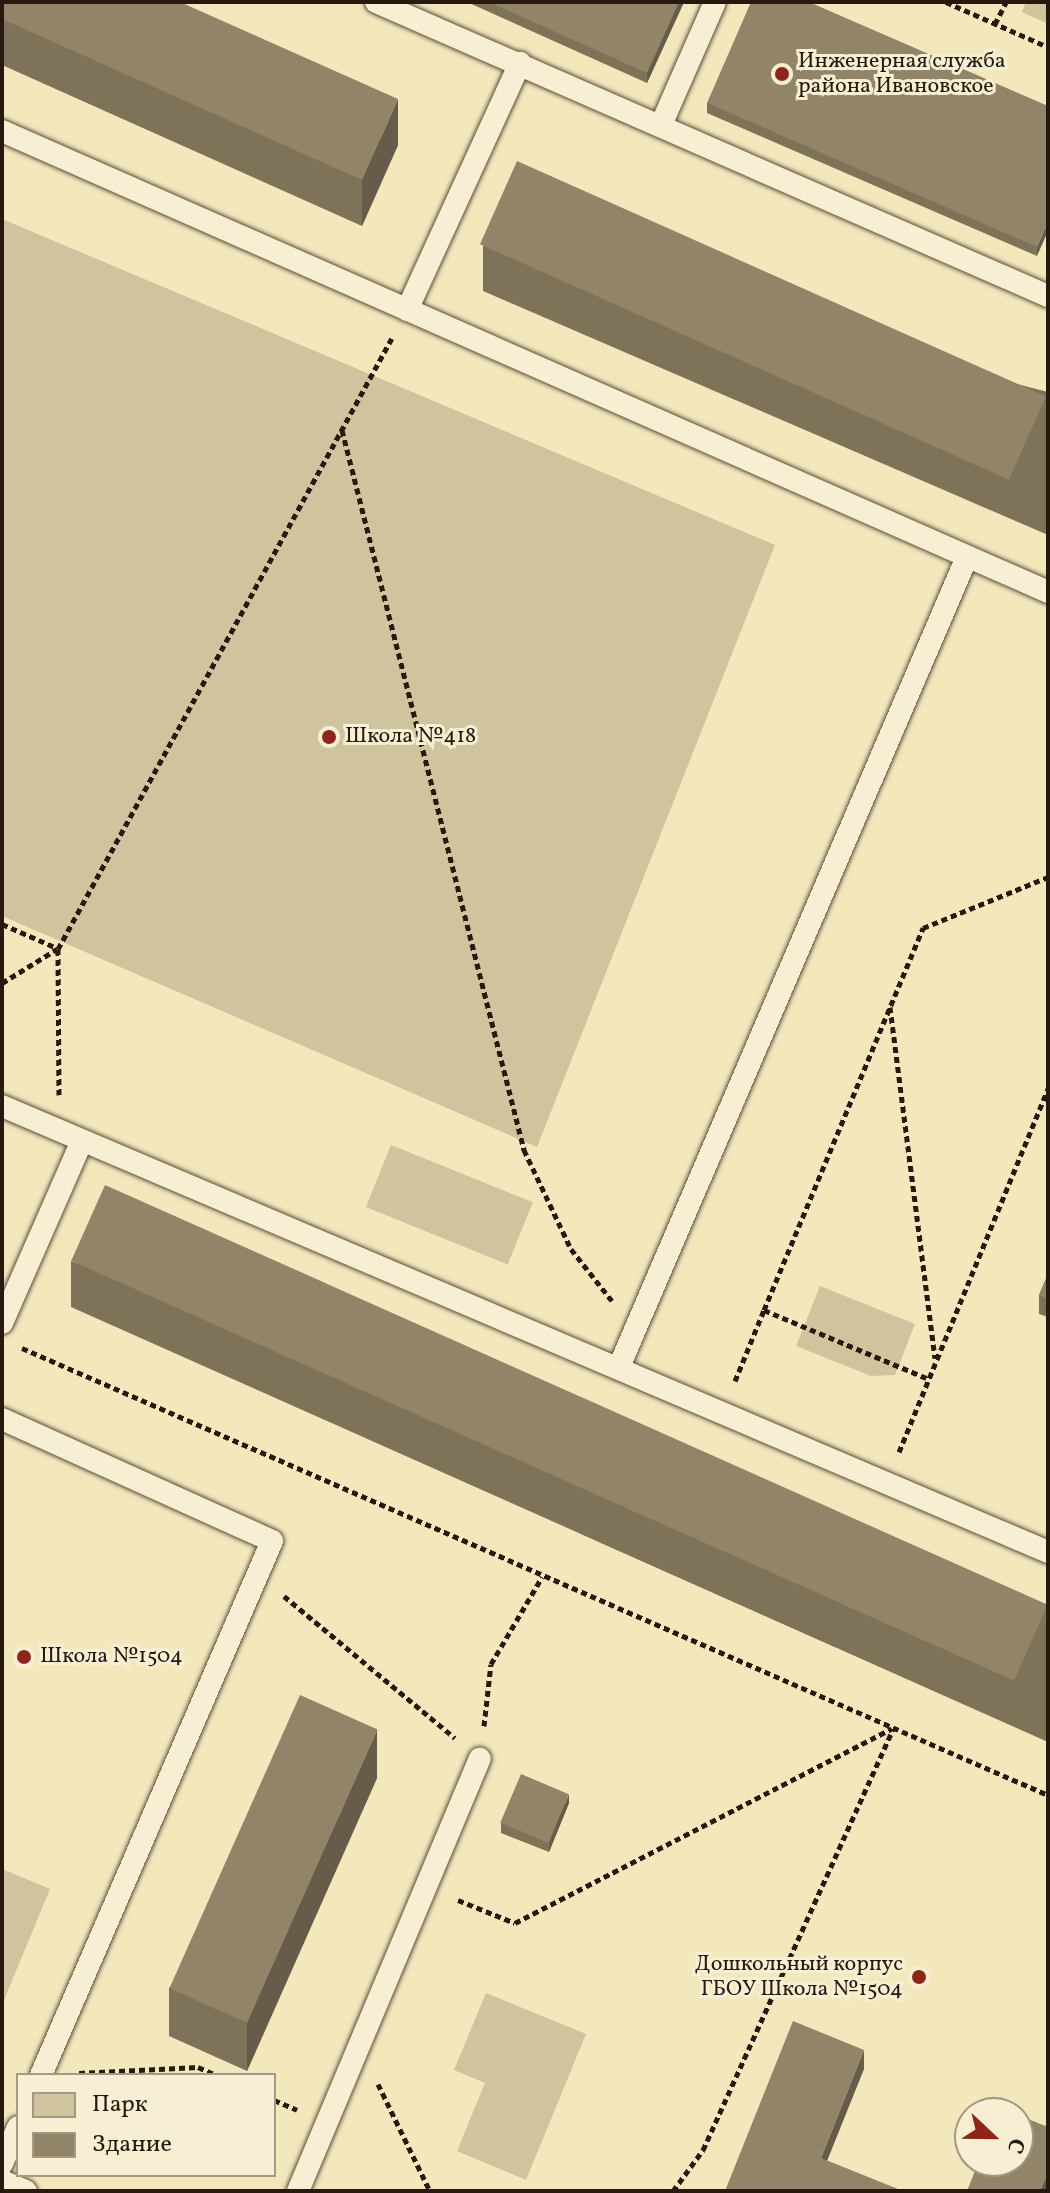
<!DOCTYPE html>
<meta charset="utf-8">
<style>
body{margin:0}
#map{position:relative;width:1050px;height:2193px;overflow:hidden;background:#f3e7bc;font-family:Vollkorn,serif}
div>[style]{position:absolute}
.green>*{inset:0;background:#d0c49e;transform-origin:0 0}
.path>*{height:5px;margin-top:-2.5px;transform-origin:0;background:repeating-linear-gradient(90deg,#28190e 0 6px,transparent 0 10px)}
.roads{filter:drop-shadow(0 0 2px #5b4c3a) drop-shadow(0 0 2px #5b4c3a)}
.lane>*{height:22px;margin:-11px;padding:0 11px;transform-origin:11px;border-radius:11px;background:#f7efd3}
.wall>*{inset:0;background:#7e7259}
.shaded-wall>*{inset:0;background:#665c49}
.building>*{inset:0;background:#928468;transform-origin:0 0}
.dots>*{width:22px;height:22px;translate:-50% -50%;box-sizing:border-box;border:4px solid #f7efd3;border-radius:50%}
span{translate:-50% -50%;white-space:nowrap;text-align:center;line-height:1.15;-webkit-text-stroke:6px #f7efd3;paint-order:stroke}
.poi-label{font-size:22px;color:#28190e}
.left{translate:0 -50%;text-align:left}
.right{translate:-100% -50%;text-align:right}
.frame{position:absolute;inset:0;border:4px solid #28190e;pointer-events:none}
.legend{position:absolute;left:16px;top:2073px;width:260px;height:104px;box-sizing:border-box;background:#f7efd3;border:2px solid #a49984;margin:0;padding:10px 14px;list-style:none;font-size:24px;color:#28190e}
.legend li{display:flex;align-items:center;gap:16px;height:40px}
.legend b{width:40px;border:2px solid #a49984}
.north{position:absolute;left:954px;top:2097px;width:80px;height:80px;box-sizing:border-box;background:#f7efd3;border:2px solid #a49984;border-radius:50%;rotate:112deg;font-size:22px;font-weight:700;line-height:32px;text-align:center;color:#28190e}
.north::after{content:'';display:block;margin:auto;width:28px;height:36px;background:#8f2418;clip-path:polygon(50% 0,100% 100%,50% 72%,0 100%)}
</style>
<div id="map">
<div class="green">
<i style="clip-path:polygon(1026px 2px,1048px 2px,1048px 24px,1022px 12px)"></i>
<i style="clip-path:polygon(2px 219px,775px 545px,537px 1147px,2px 916px)"></i>
<i style="left:391px;top:1145px;width:153px;height:67px;rotate:22deg"></i>
<i style="clip-path:polygon(820px 1286px,915px 1324px,895px 1375px,871px 1376px,796px 1346px)"></i>
<i style="clip-path:polygon(2px 1869px,50px 1889px,2px 2005px)"></i>
<i style="clip-path:polygon(486px 1993px,586px 2034px,526px 2180px,457px 2151px,485px 2083px,454px 2070px)"></i>
</div>
<div class="path">
<i style="left:946px;top:2px;width:111px;rotate:23.8deg"></i>
<i style="left:995px;top:24px;width:25px;rotate:-63deg"></i>
<i style="left:342px;top:430px;width:743px;rotate:75.81deg"></i>
<i style="left:524px;top:1150px;width:110px;rotate:64.6deg"></i>
<i style="left:571px;top:1249px;width:66px;rotate:51.7deg"></i>
<i style="left:2px;top:924px;width:60px;rotate:23.6deg"></i>
<i style="left:2px;top:983px;width:65px;rotate:-31.7deg"></i>
<i style="left:890px;top:1007px;width:354px;rotate:82.7deg"></i>
<i style="left:59px;top:1095px;width:146px;rotate:-90.4deg"></i>
<i style="left:58px;top:949px;width:696px;rotate:-61.34deg"></i>
<i style="left:764px;top:1310px;width:414px;rotate:-67.4deg"></i>
<i style="left:923px;top:928px;width:135px;rotate:-22.2deg"></i>
<i style="left:22px;top:1348px;width:1119px;rotate:23.54deg"></i>
<i style="left:735px;top:1381px;width:77px;rotate:-67.8deg"></i>
<i style="left:764px;top:1310px;width:179px;rotate:22.7deg"></i>
<i style="left:899px;top:1452px;width:393px;rotate:-67.7deg"></i>
<i style="left:284px;top:1596px;width:222px;rotate:39.7deg"></i>
<i style="left:484px;top:1726px;width:62px;rotate:-83.6deg"></i>
<i style="left:491px;top:1664px;width:101px;rotate:-59.6deg"></i>
<i style="left:458px;top:1900px;width:61px;rotate:22deg"></i>
<i style="left:515px;top:1923px;width:424px;rotate:-27.3deg"></i>
<i style="left:79px;top:2073px;width:119px;rotate:-2.9deg"></i>
<i style="left:198px;top:2067px;width:20px;rotate:24deg"></i>
<i style="left:378px;top:2084px;width:119px;rotate:64.1deg"></i>
<i style="left:274px;top:2100px;width:25px;rotate:23deg"></i>
<i style="left:673px;top:2191px;width:51px;rotate:-53.8deg"></i>
<i style="left:703px;top:2150px;width:462px;rotate:-65.7deg"></i>
</div>
<div class="roads">
<div class="lane">
<i style="left:376px;top:2px;width:733px;rotate:23.63deg"></i>
<i style="left:661px;top:125px;width:134px;rotate:-66.3deg"></i>
<i style="left:2px;top:131px;width:1143px;rotate:23.78deg"></i>
<i style="left:407px;top:310px;width:272px;rotate:-65.4deg"></i>
<i style="left:2px;top:1106px;width:1137px;rotate:23.09deg"></i>
<i style="left:2px;top:1323px;width:199px;rotate:-66.3deg"></i>
<i style="left:619px;top:1367px;width:882px;rotate:-66.75deg"></i>
<i style="left:2px;top:1419px;width:296px;rotate:24.3deg"></i>
<i style="left:272px;top:1541px;width:582px;rotate:113.39deg"></i>
<i style="left:2px;top:2164px;width:40px;rotate:-66.6deg"></i>
<i style="left:2px;top:2181px;width:26px;rotate:23deg"></i>
<i style="left:298px;top:2191px;width:469px;rotate:-67.2deg"></i>
</div>
</div>
<div class="wall">
<i style="clip-path:polygon(2px 2px,398px 145px,362px 226px,2px 65px)"></i>
<i style="clip-path:polygon(467px 2px,684px 2px,647px 83px)"></i>
<i style="clip-path:polygon(707px 103px,1048px 106px,1037px 256px,707px 113px)"></i>
<i style="clip-path:polygon(483px 245px,1048px 392px,1048px 535px,483px 291px)"></i>
<i style="clip-path:polygon(71px 1261px,1048px 1605px,1048px 1742px,71px 1307px)"></i>
<i style="clip-path:polygon(1048px 1274px,1048px 1317px,1039px 1314px,1039px 1295px)"></i>
<i style="clip-path:polygon(377px 1778px,247px 2071px,169px 2036px,169px 1988px)"></i>
<i style="clip-path:polygon(569px 1803px,549px 1852px,501px 1833px,501px 1823px)"></i>
</div>
<div class="shaded-wall">
<i style="clip-path:polygon(679px 2px,684px 2px,647px 83px,647px 73px)"></i>
<i style="clip-path:polygon(398px 99px,398px 145px,362px 226px,362px 180px)"></i>
<i style="clip-path:polygon(1048px 222px,1048px 231px,1037px 256px,1037px 247px)"></i>
<i style="clip-path:polygon(377px 1730px,377px 1778px,247px 2071px,247px 2023px)"></i>
<i style="clip-path:polygon(569px 1794px,569px 1803px,549px 1852px,549px 1843px)"></i>
<i style="clip-path:polygon(864px 2050px,864px 2069px,821px 2176px,821px 2158px)"></i>
<i style="clip-path:polygon(1048px 2172px,1048px 2191px,1040px 2191px)"></i>
</div>
<div class="building">
<i style="clip-path:polygon(2px 2px,180px 2px,398px 99px,362px 180px,2px 19px)"></i>
<i style="clip-path:polygon(489px 2px,679px 2px,647px 73px)"></i>
<i style="clip-path:polygon(751px 2px,809px 2px,1048px 106px,1048px 222px,1037px 247px,707px 103px)"></i>
<i style="left:517px;top:161px;width:579px;height:91px;rotate:24deg"></i>
<i style="left:105px;top:1185px;width:1032px;height:83px;rotate:24deg"></i>
<i style="clip-path:polygon(1048px 1274px,1048px 1299px,1039px 1295px)"></i>
<i style="left:300px;top:1695px;width:85px;height:321px;rotate:24deg"></i>
<i style="left:521px;top:1774px;width:52px;height:53px;rotate:23deg"></i>
<i style="clip-path:polygon(793px 2021px,864px 2050px,821px 2158px,903px 2191px,725px 2191px)"></i>
<i style="clip-path:polygon(1001px 2108px,1014px 2113px,999px 2113px)"></i>
<i style="clip-path:polygon(1018px 2115px,1048px 2127px,1048px 2172px,1040px 2191px,967px 2191px,979px 2161px,1018px 2161px)"></i>
</div>
<div class="dots">
<i style="left:782px;top:74px;background:#8f2418"></i>
<i style="left:329px;top:737px;background:#8f2418"></i>
<i style="left:24px;top:1657px;background:#8f2418"></i>
<i style="left:919px;top:1977px;background:#8f2418"></i>
</div>
<div class="poi-label">
<span class="left" style="left:798px;top:74px">Инженерная служба<br>района Ивановское</span>
<span class="left" style="left:345px;top:737px">Школа №418</span>
<span class="left" style="left:40px;top:1657px">Школа №1504</span>
<span class="right" style="left:903px;top:1977px">Дошкольный корпус<br>ГБОУ Школа №1504</span>
</div>
<div class="frame"></div>
<ul class="legend">
<li><b style="height:22px;background:#d0c49e"></b>Парк</li>
<li><b style="height:22px;background:#928468"></b>Здание</li>
</ul>
<div class="north">С</div>
</div>
